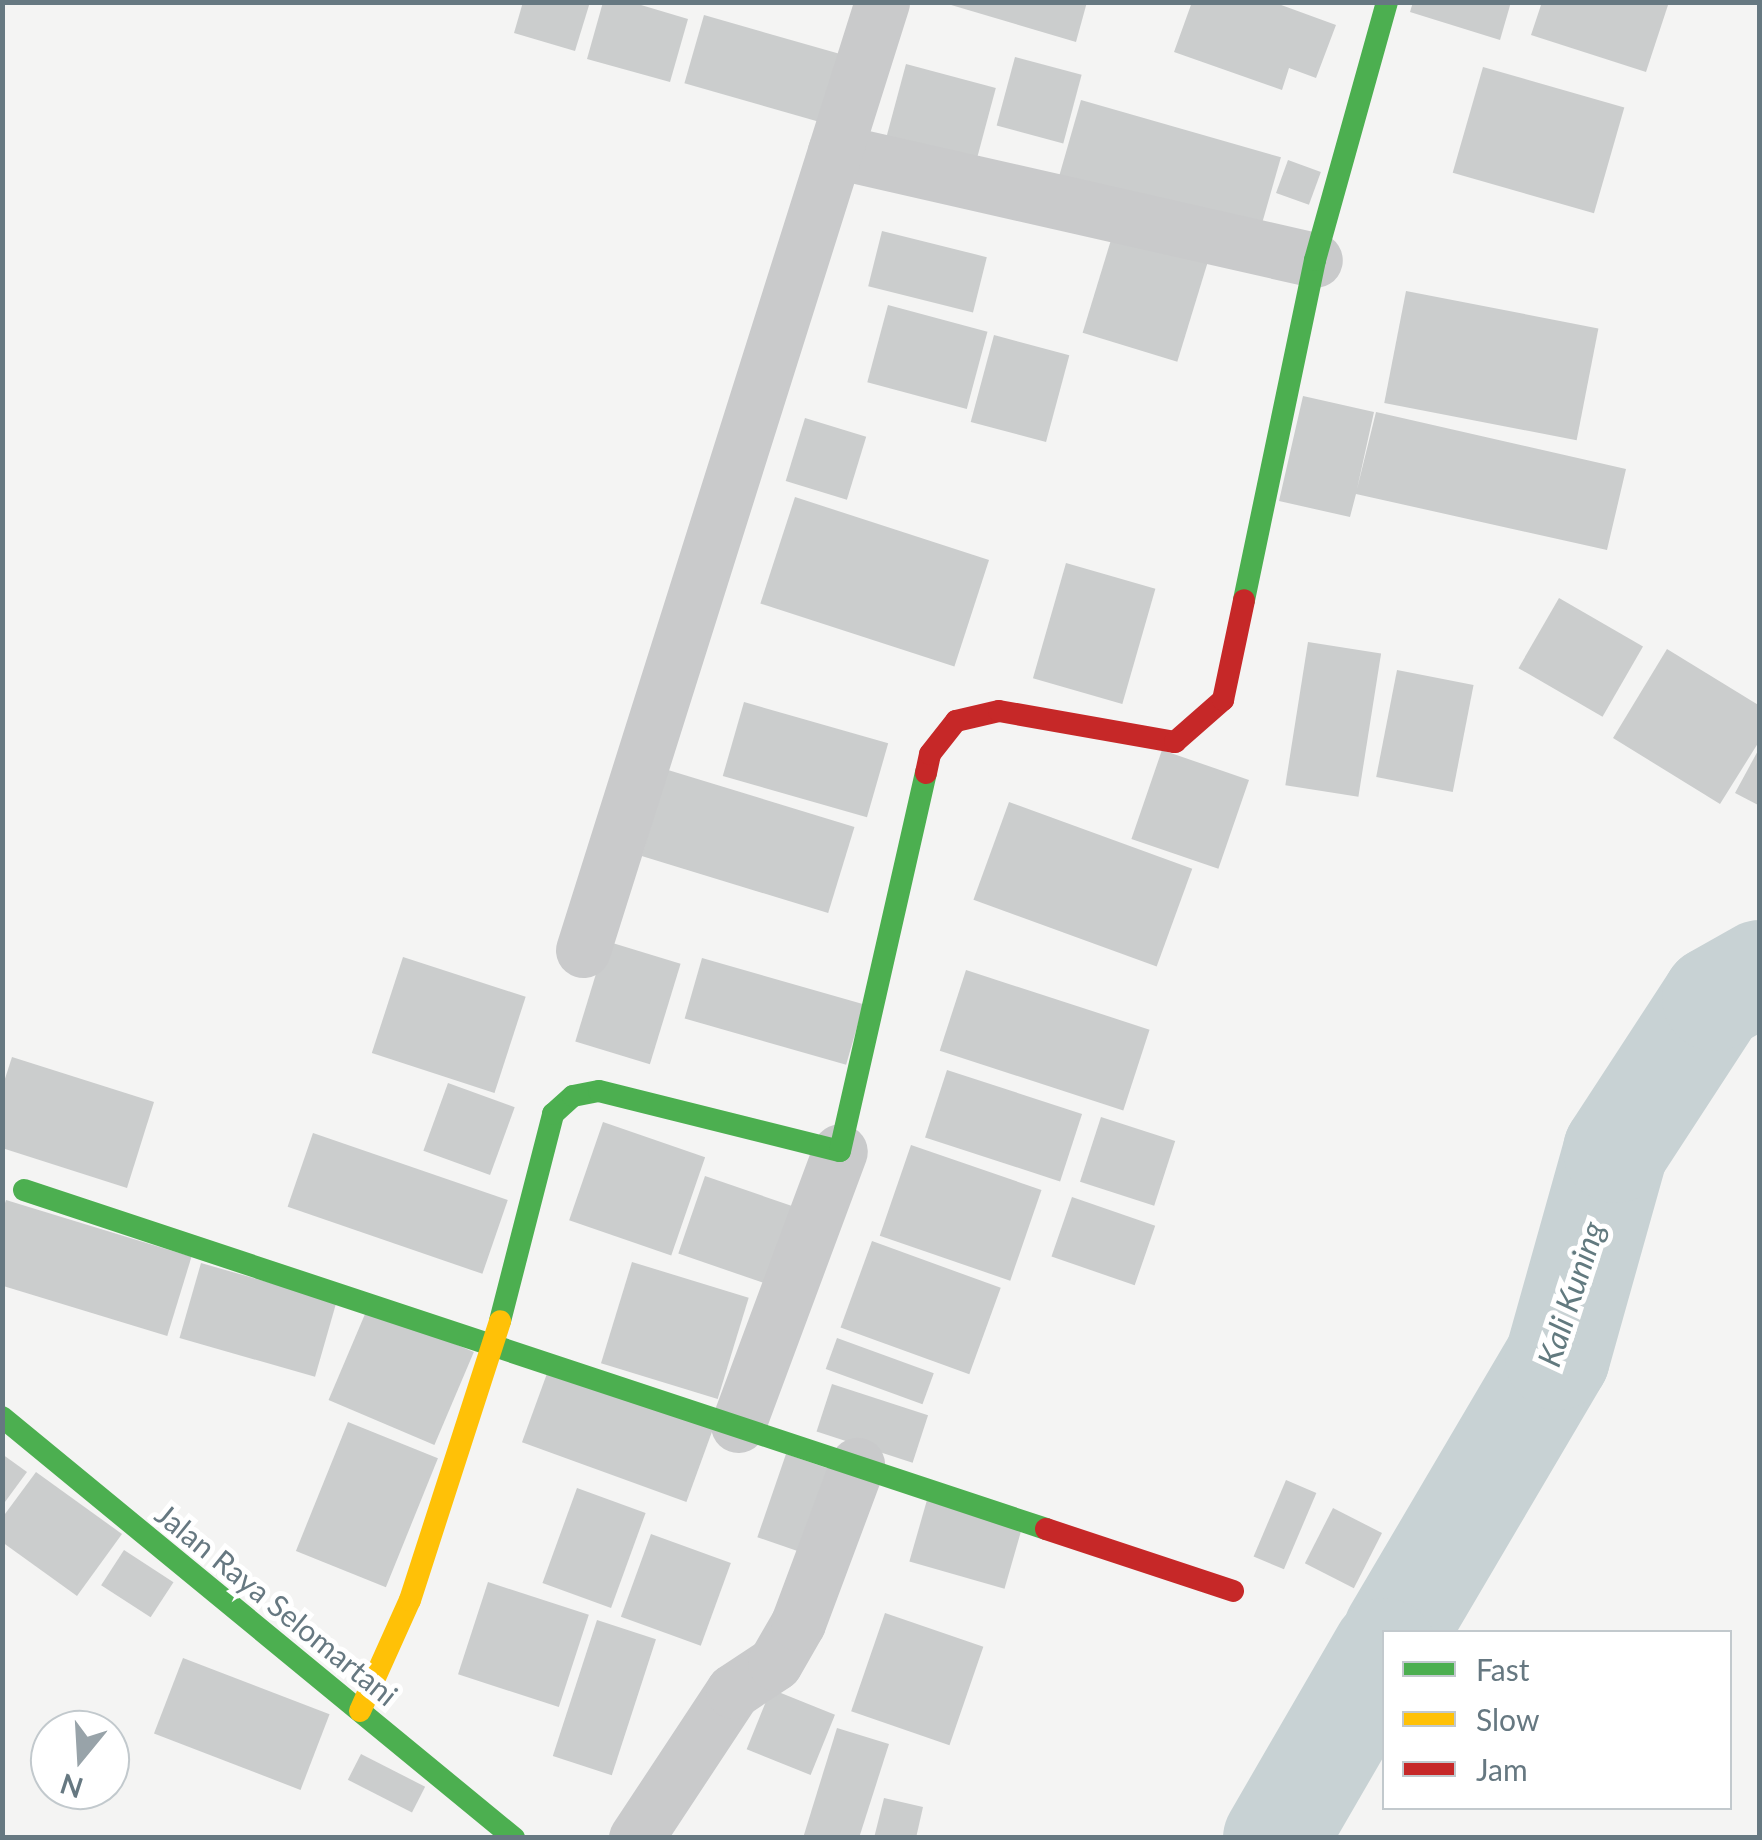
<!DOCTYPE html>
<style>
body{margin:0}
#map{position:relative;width:1762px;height:1840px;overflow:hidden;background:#f4f4f3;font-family:Lato,sans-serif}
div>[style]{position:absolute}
.river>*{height:105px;margin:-52.5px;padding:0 52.5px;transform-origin:52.5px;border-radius:52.5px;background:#c8d2d4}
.building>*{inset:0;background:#cbcdcd;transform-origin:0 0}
.street>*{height:55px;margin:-27.5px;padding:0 27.5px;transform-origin:27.5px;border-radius:27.5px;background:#c9cacb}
.fast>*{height:22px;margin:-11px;padding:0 11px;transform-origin:11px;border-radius:11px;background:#4caf50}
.slow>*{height:22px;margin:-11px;padding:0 11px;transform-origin:11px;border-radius:11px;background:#ffc107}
.jam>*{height:22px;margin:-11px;padding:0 11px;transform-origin:11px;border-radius:11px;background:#c62828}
span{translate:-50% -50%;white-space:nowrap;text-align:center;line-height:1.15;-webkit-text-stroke:10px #fff;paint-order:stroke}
.street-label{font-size:30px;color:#667881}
.water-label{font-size:32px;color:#627a7f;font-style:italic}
.frame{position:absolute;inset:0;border:5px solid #667881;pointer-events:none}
.legend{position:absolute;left:1382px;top:1630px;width:350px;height:180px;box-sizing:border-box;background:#fff;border:2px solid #c2c9cd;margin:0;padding:12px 18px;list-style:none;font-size:30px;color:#667881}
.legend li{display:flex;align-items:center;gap:20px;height:50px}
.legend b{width:50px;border:2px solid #c2c9cd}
.north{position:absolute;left:30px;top:1710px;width:100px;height:100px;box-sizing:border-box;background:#fff;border:2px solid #c2c9cd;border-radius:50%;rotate:198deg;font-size:28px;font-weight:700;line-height:40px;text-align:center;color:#667881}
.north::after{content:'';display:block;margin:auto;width:35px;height:45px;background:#98a3a9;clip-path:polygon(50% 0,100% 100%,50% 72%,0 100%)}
</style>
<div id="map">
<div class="river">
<i style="left:1395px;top:1632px;width:319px;rotate:-59.5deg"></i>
<i style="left:1557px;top:1357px;width:215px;rotate:-74.3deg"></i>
<i style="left:1615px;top:1150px;width:181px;rotate:-56.9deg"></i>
<i style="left:1714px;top:998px;width:53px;rotate:-29.5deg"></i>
<i style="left:1275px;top:1838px;width:217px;rotate:-59.9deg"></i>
</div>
<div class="building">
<i style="clip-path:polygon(523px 2px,590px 2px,575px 51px,514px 33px)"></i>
<i style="clip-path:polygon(603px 2px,631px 2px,688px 19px,670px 82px,587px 59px)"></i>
<i style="clip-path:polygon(941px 2px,1087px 2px,1076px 42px)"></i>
<i style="clip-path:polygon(1192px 2px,1273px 2px,1336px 25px,1316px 78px,1289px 68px,1282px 90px,1174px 52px)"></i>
<i style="clip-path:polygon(1413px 2px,1511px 2px,1500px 40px,1410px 12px)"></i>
<i style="clip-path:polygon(1542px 2px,1669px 2px,1646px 72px,1531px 35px)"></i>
<i style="left:704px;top:15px;width:159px;height:71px;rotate:16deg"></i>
<i style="left:1015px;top:57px;width:69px;height:71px;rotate:15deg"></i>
<i style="left:906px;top:64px;width:93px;height:88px;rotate:15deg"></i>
<i style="left:1483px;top:67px;width:147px;height:110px;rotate:16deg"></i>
<i style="left:1081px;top:100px;width:208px;height:89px;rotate:16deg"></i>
<i style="left:1288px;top:160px;width:35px;height:35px;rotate:20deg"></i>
<i style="left:1118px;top:217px;width:99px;height:121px;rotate:17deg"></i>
<i style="left:882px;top:231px;width:108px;height:57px;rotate:14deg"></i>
<i style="left:1406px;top:291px;width:196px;height:114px;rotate:11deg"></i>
<i style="left:888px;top:305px;width:103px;height:80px;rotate:15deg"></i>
<i style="left:994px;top:335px;width:78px;height:90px;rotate:15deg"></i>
<i style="clip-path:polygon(1303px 396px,1374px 412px,1357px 489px,1376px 412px,1626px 469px,1607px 550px,1356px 494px,1350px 517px,1279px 501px)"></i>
<i style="left:805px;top:418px;width:64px;height:66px;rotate:17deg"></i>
<i style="left:795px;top:497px;width:204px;height:112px;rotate:18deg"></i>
<i style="left:1066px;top:563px;width:93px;height:120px;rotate:16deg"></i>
<i style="left:1559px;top:598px;width:97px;height:81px;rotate:30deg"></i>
<i style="left:1308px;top:642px;width:74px;height:145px;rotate:9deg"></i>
<i style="clip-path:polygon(1667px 649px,1760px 706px,1760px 740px,1720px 804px,1613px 738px)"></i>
<i style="left:1397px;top:670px;width:78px;height:109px;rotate:11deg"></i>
<i style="left:744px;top:702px;width:150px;height:77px;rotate:16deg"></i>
<i style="clip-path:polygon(1760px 747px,1760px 806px,1735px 793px)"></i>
<i style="left:1162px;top:750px;width:92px;height:94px;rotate:19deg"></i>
<i style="left:668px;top:770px;width:195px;height:90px;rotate:17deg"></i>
<i style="left:1009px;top:802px;width:195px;height:104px;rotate:20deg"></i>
<i style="left:606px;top:941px;width:78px;height:105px;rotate:17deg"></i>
<i style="left:403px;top:957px;width:129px;height:101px;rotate:18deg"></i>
<i style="left:702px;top:958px;width:168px;height:63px;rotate:16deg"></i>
<i style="left:966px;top:970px;width:193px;height:85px;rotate:18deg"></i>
<i style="clip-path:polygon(12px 1057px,154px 1102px,127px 1188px,2px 1148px,2px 1088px)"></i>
<i style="left:947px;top:1070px;width:142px;height:71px;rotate:18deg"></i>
<i style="left:448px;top:1083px;width:71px;height:72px;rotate:20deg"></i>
<i style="left:1101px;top:1117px;width:78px;height:68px;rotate:18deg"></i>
<i style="left:603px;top:1122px;width:108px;height:104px;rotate:19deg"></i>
<i style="left:313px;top:1133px;width:206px;height:78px;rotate:19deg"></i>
<i style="left:911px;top:1145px;width:138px;height:96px;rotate:19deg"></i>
<i style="left:705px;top:1176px;width:109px;height:82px;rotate:19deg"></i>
<i style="left:1072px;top:1197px;width:88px;height:63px;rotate:19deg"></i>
<i style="left:6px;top:1200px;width:194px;height:83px;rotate:17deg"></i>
<i style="left:872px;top:1241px;width:137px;height:92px;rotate:20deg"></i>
<i style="left:632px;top:1262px;width:122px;height:106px;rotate:17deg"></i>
<i style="left:201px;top:1263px;width:141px;height:78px;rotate:16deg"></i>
<i style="left:368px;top:1307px;width:115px;height:101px;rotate:23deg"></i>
<i style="left:837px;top:1338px;width:103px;height:33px;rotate:20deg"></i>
<i style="left:549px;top:1368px;width:175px;height:79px;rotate:20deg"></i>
<i style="left:832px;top:1384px;width:101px;height:50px;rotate:18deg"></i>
<i style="left:348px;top:1422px;width:97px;height:139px;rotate:22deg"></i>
<i style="clip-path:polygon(2px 1454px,27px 1472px,2px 1506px)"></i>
<i style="left:786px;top:1454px;width:60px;height:88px;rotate:19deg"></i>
<i style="clip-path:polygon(36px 1472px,122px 1534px,77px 1596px,2px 1542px,2px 1518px)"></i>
<i style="left:1286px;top:1480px;width:33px;height:83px;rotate:23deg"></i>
<i style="left:577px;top:1488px;width:73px;height:101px;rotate:20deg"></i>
<i style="left:927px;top:1500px;width:99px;height:64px;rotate:16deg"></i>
<i style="left:1333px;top:1508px;width:55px;height:62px;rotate:27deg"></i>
<i style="left:651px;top:1534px;width:85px;height:88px;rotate:20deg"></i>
<i style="left:124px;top:1550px;width:59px;height:42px;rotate:33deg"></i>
<i style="left:488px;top:1582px;width:106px;height:97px;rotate:18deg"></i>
<i style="left:885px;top:1613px;width:104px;height:104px;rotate:19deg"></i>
<i style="left:597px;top:1620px;width:62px;height:143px;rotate:18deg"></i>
<i style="left:183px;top:1658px;width:157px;height:81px;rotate:21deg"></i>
<i style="left:771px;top:1689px;width:69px;height:65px;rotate:22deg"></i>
<i style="clip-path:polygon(837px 1728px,889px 1744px,859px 1838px,803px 1838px)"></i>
<i style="left:361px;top:1754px;width:72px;height:29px;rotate:27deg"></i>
<i style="clip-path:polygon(884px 1798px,923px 1807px,916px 1838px,874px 1838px)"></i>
</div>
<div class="street">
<i style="left:835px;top:151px;width:492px;rotate:12.8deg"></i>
<i style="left:583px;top:950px;width:994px;rotate:-72.49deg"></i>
<i style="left:738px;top:1425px;width:292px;rotate:-69.6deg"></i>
<i style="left:636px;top:1838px;width:176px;rotate:-56.6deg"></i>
<i style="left:733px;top:1691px;width:50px;rotate:-33.7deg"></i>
<i style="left:775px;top:1663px;width:46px;rotate:-60.1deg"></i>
<i style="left:798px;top:1623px;width:169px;rotate:-69.5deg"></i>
</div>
<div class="fast">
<i style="left:1244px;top:600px;width:347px;rotate:-78.2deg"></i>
<i style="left:1315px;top:260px;width:268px;rotate:-74.4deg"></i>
<i style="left:24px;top:1190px;width:1077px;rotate:18.35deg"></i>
<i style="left:500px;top:1321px;width:214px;rotate:-75.6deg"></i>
<i style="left:553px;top:1114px;width:27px;rotate:-42deg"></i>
<i style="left:573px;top:1096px;width:26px;rotate:-11deg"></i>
<i style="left:599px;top:1091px;width:248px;rotate:14deg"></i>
<i style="left:840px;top:1151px;width:388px;rotate:-77.2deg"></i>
<i style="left:2px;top:1417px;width:663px;rotate:39.43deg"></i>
</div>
<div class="slow">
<i style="left:360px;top:1711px;width:122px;rotate:-65.8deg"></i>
<i style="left:410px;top:1600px;width:293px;rotate:-72.1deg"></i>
</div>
<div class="jam">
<i style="left:926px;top:773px;width:19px;rotate:-78deg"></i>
<i style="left:930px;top:754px;width:42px;rotate:-51.8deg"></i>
<i style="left:956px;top:721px;width:44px;rotate:-13.1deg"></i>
<i style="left:999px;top:711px;width:179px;rotate:10deg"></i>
<i style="left:1175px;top:742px;width:64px;rotate:-41.2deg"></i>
<i style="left:1223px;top:700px;width:102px;rotate:-78.1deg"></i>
<i style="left:1046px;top:1529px;width:197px;rotate:18.3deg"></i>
</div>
<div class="street-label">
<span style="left:277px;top:1604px;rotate:39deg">Jalan Raya Selomartani</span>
</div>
<div class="water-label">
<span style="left:1571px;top:1294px;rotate:-72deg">Kali Kuning</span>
</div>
<div class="frame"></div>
<ul class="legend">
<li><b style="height:12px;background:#4caf50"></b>Fast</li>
<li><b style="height:12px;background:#ffc107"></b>Slow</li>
<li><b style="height:12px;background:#c62828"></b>Jam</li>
</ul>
<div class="north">N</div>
</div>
